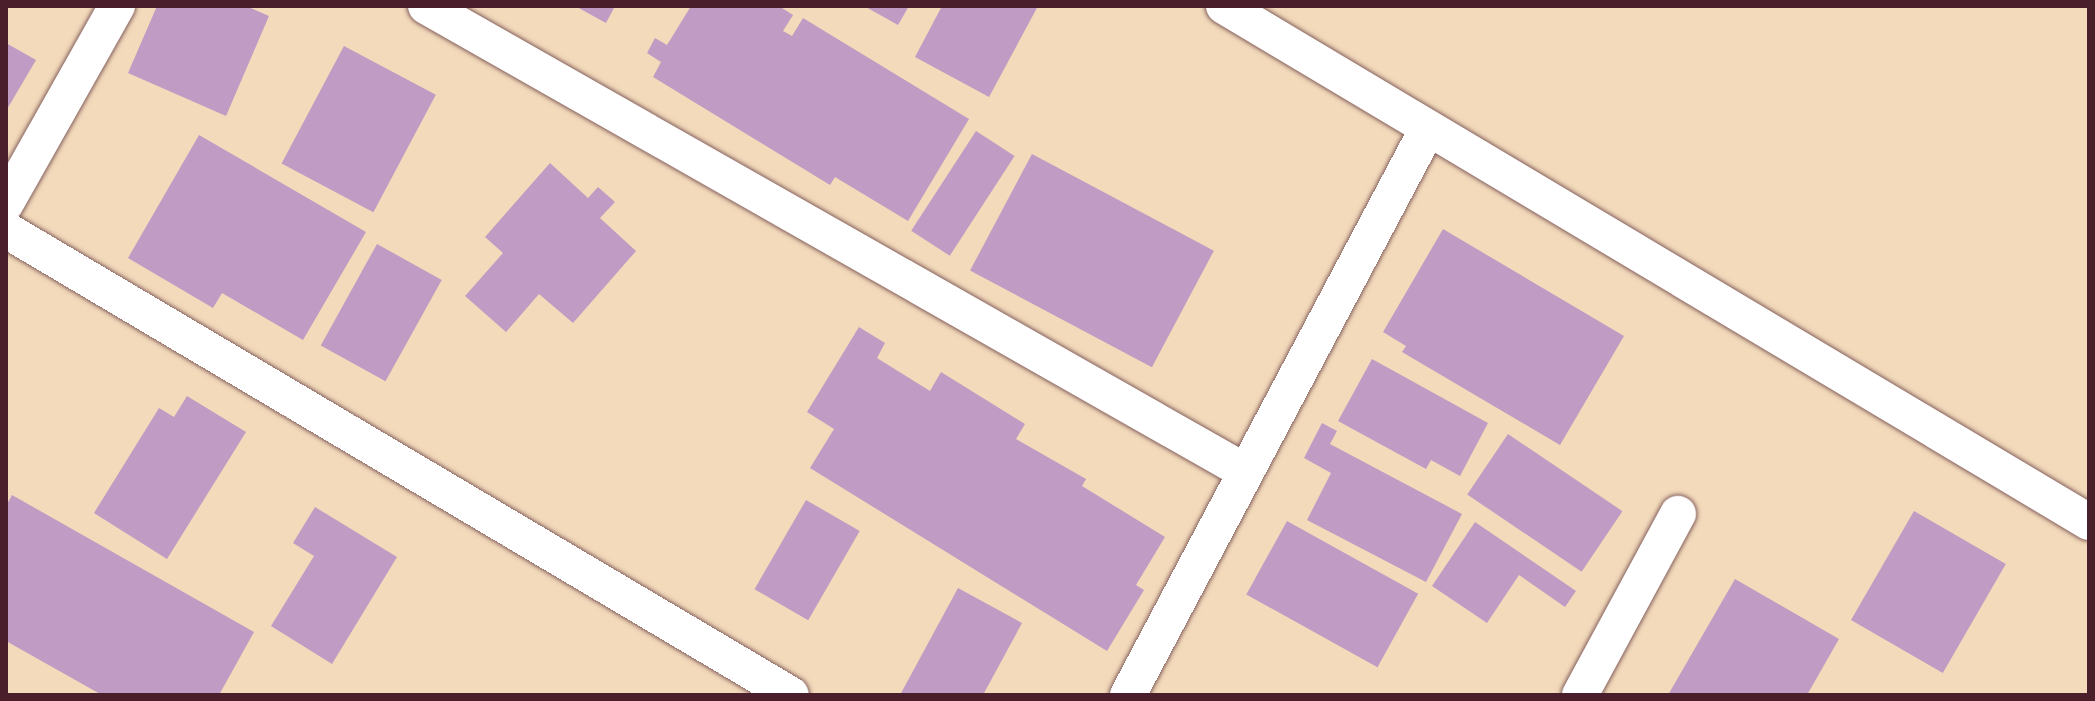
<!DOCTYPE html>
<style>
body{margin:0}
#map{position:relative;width:2095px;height:701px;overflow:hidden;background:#f3dabb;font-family:"EB Garamond",serif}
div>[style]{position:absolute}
.building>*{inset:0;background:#c09bc3;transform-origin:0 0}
.roads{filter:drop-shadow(0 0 2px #85605d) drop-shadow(0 0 2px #85605d)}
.minor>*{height:36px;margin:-18px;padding:0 18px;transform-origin:18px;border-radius:18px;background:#fff}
span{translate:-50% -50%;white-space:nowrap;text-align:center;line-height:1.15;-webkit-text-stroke:7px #fbf7ec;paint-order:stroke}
.frame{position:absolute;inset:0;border:8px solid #4a1f2b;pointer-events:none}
</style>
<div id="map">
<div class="building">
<i style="clip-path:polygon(157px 6px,246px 6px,269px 16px,226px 116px,128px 73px)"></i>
<i style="clip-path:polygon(575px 6px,615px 6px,606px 23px)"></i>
<i style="clip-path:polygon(691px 6px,779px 6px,793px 15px,783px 31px,792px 36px,803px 18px,969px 119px,908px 221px,835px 177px,830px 185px,653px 77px,661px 62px,647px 53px,655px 38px,667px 45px)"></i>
<i style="clip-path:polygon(864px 6px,909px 6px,898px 25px)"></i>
<i style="clip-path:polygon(942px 6px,1038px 6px,989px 97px,915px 57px)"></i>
<i style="clip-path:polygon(6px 43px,36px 60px,6px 111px)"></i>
<i style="left:344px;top:46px;width:104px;height:133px;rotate:28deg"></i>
<i style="left:976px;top:131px;width:46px;height:119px;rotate:33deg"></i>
<i style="clip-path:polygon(199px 135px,366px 232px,303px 340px,222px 293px,213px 308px,128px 258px)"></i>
<i style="left:1032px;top:154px;width:206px;height:132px;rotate:28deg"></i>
<i style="clip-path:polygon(550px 163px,588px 198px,598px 187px,615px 202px,600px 218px,636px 251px,573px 323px,539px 294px,506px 332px,465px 296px,503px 253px,485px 237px)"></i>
<i style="clip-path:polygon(1443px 229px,1624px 336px,1560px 445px,1402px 352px,1406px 346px,1383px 332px)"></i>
<i style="left:377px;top:244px;width:74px;height:116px;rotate:29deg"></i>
<i style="clip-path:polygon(859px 327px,885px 343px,877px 358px,930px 391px,941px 372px,1025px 424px,1016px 439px,1086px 479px,1082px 486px,1165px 537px,1136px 585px,1144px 590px,1107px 651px,810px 468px,834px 429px,807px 412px)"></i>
<i style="clip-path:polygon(1372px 359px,1488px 423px,1460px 476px,1431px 460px,1426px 469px,1338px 421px)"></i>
<i style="clip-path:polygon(187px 396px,246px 432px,167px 559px,94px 513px,159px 408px,174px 417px)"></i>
<i style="clip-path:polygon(1322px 423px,1337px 431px,1330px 444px,1462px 514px,1426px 582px,1307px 520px,1331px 473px,1304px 458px)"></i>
<i style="left:1508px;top:434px;width:138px;height:73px;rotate:34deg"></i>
<i style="clip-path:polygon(12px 495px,254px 632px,219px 695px,102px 695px,6px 641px,6px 506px)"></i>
<i style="left:806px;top:500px;width:62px;height:103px;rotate:30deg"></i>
<i style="clip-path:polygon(315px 507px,397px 557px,332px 664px,271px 626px,314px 556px,293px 543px)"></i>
<i style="left:1914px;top:511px;width:106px;height:126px;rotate:30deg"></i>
<i style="left:1287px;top:521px;width:150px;height:84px;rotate:29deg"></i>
<i style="clip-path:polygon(1475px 522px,1576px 591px,1565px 607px,1519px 575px,1487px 623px,1432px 586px)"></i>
<i style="clip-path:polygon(1735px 579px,1839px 639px,1807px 695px,1668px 695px)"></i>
<i style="clip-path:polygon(958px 588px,1022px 623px,983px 695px,900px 695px)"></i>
</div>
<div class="roads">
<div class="minor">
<i style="left:426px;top:6px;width:943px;rotate:29.61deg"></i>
<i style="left:1224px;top:6px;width:1007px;rotate:30.82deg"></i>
<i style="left:6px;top:203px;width:226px;rotate:-60.6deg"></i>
<i style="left:6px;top:230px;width:912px;rotate:30.64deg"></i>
<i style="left:1128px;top:695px;width:641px;rotate:-62.12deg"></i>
<i style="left:1580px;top:695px;width:206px;rotate:-61.6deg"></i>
</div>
</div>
<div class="frame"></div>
</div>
